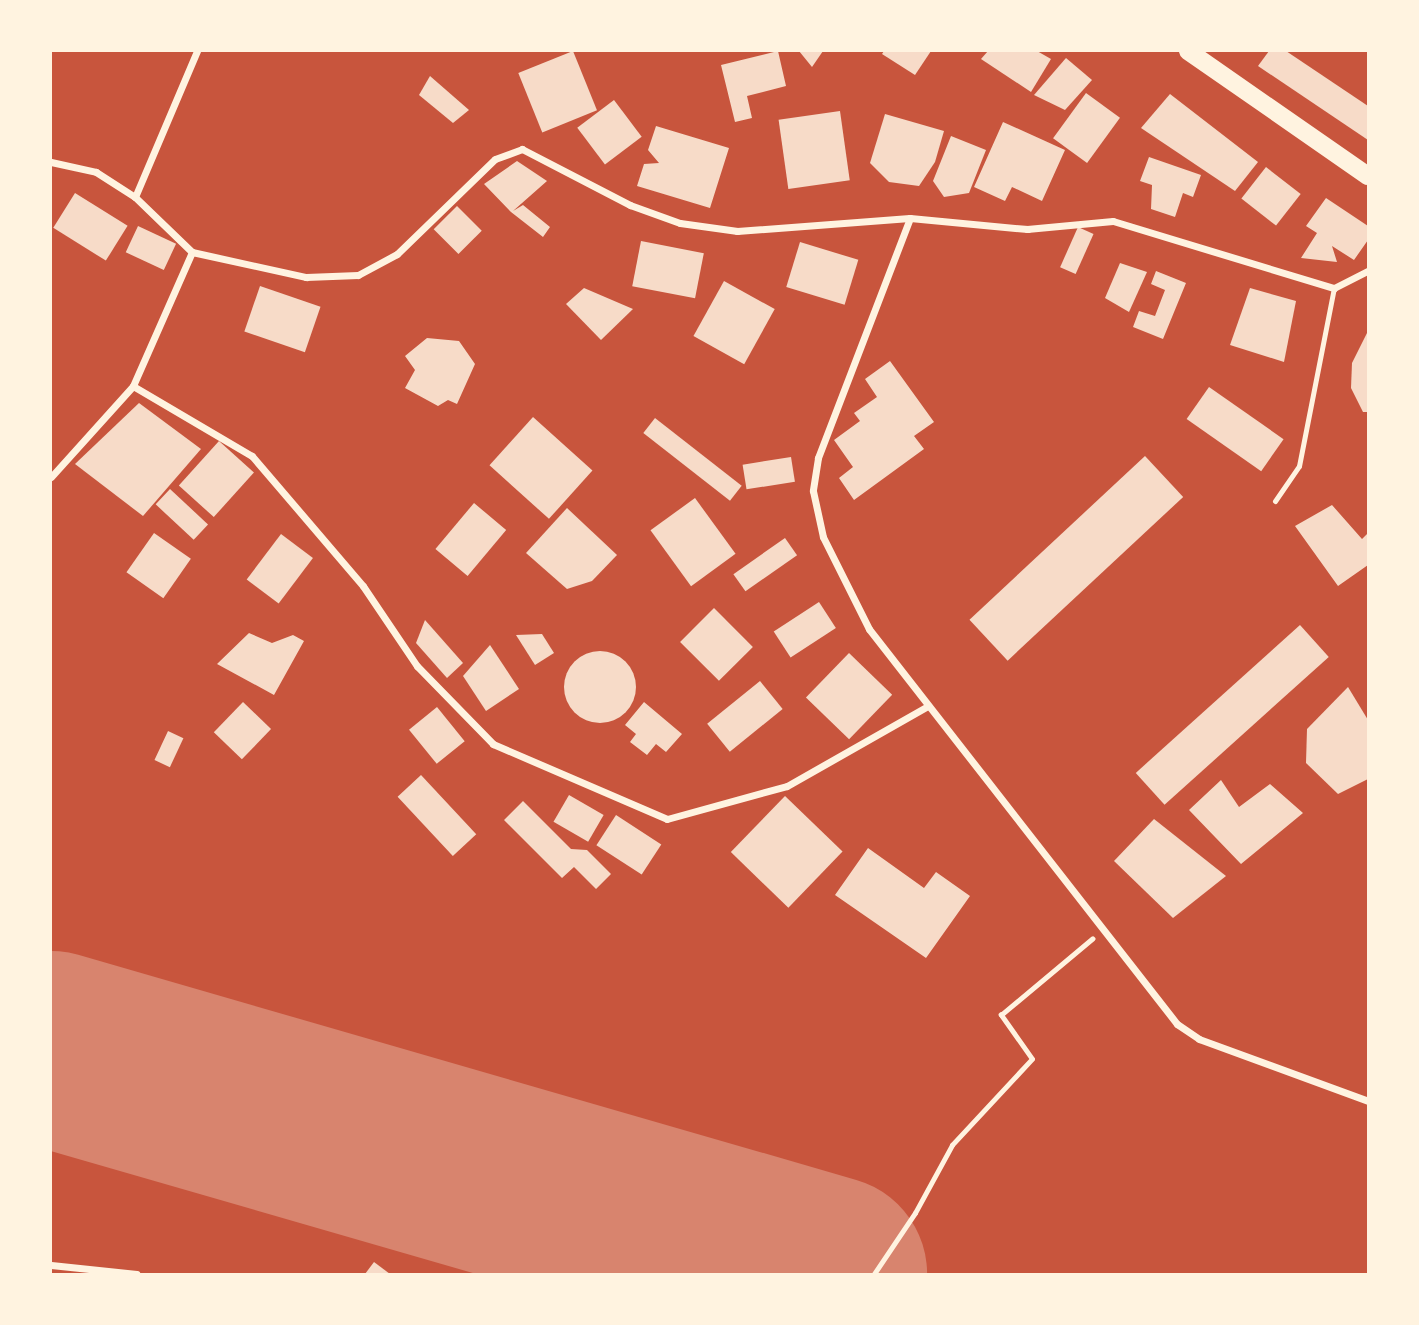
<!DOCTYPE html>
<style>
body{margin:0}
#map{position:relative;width:1419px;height:1325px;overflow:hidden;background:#c8553d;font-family:"Nunito Sans",sans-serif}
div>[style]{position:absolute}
.runway>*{height:196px;margin:-98px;padding:0 98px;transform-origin:98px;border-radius:98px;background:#d8846e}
.building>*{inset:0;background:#f7dbc8;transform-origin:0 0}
.round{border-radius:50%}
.path>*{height:4.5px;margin:-2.25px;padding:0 2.25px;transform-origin:2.25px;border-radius:2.25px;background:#fff3e0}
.service>*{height:5px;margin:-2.5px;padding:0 2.5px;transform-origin:2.5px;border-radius:2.5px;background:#fff3e0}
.minor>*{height:7px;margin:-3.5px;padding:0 3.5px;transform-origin:3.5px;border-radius:3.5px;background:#fff3e0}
.primary>*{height:18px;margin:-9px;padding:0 9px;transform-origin:9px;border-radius:9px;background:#fff3e0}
span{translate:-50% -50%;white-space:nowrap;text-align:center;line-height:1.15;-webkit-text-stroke:5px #fff3e0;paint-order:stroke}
.frame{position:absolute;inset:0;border:52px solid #fff3e0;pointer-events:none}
</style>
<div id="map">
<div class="runway">
<i style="left:51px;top:1049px;width:810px;rotate:16.13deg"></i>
</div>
<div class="building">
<i style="left:573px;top:51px;width:64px;height:59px;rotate:68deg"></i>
<i style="clip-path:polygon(778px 51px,786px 86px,747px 96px,752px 118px,735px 122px,721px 65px)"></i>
<i style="clip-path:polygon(799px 51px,823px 51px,812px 67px)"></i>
<i style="clip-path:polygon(884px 51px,931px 51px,915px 75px,882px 54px)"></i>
<i style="clip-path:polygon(988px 51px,1037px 51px,1051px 59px,1031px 92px,981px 59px)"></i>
<i style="clip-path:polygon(1269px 51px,1286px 51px,1368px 106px,1368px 140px,1258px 66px)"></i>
<i style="clip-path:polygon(1066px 58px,1092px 80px,1065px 110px,1034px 95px)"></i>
<i style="clip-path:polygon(430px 76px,469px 110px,453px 123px,419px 95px)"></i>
<i style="left:1086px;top:93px;width:42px;height:56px;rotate:36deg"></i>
<i style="clip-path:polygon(1170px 94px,1258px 162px,1235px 191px,1141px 128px)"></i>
<i style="left:614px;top:100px;width:46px;height:46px;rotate:53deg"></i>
<i style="left:840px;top:111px;width:70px;height:62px;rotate:82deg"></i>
<i style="clip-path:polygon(885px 114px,944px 131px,935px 162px,919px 186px,889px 182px,870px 163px)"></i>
<i style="clip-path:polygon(1003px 122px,1065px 150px,1042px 201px,1012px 187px,1005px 201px,974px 187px)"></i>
<i style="clip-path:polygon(656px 126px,729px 148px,710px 208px,637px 186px,644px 164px,659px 163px,648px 150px)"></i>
<i style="clip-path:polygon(951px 136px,986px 150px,969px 193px,944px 197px,933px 181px)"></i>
<i style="clip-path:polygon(1149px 157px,1201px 175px,1193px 197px,1183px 193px,1175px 217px,1151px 209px,1152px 185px,1140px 181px)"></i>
<i style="clip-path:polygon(517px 161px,547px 181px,513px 211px,523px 205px,550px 227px,543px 237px,511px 212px,484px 184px)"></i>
<i style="left:1266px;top:167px;width:44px;height:40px;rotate:38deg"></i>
<i style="left:75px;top:193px;width:62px;height:41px;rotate:32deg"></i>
<i style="clip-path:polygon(1326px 198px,1368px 226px,1368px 240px,1354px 260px,1332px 246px,1337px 262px,1301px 258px,1317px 233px,1306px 226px)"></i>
<i style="left:457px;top:206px;width:35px;height:33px;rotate:45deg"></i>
<i style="left:138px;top:226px;width:42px;height:29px;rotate:25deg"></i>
<i style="left:1078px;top:227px;width:17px;height:44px;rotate:24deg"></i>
<i style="left:641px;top:241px;width:64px;height:46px;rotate:11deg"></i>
<i style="left:800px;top:242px;width:61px;height:47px;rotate:17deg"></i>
<i style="clip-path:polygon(1120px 263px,1147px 272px,1129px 312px,1105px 298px)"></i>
<i style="clip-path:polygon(1156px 271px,1186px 283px,1163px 339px,1133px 327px,1139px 311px,1155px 316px,1165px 290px,1151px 284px)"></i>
<i style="left:724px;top:281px;width:58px;height:63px;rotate:29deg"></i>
<i style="left:260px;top:286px;width:64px;height:48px;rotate:19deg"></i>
<i style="clip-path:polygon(584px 288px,633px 309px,601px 340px,566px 304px)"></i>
<i style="clip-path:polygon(1250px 288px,1296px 301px,1284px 362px,1230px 345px)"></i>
<i style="clip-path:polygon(1368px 331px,1368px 412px,1363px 412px,1351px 388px,1352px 363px)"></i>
<i style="clip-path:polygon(427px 338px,459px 341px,475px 364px,457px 404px,448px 400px,438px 406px,405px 388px,415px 370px,405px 356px)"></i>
<i style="clip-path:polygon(890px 361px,934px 422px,914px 436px,924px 449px,854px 500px,839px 478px,853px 467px,834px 440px,860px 421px,854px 413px,877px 397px,865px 379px)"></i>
<i style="left:1209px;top:387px;width:91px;height:39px;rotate:35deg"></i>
<i style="clip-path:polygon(139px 403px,201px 449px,143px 516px,75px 464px)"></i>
<i style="left:533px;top:417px;width:80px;height:65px;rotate:42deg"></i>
<i style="left:655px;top:418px;width:110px;height:19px;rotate:38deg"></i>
<i style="left:219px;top:441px;width:47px;height:60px;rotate:42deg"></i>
<i style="left:1145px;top:456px;width:56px;height:240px;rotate:47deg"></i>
<i style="left:791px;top:457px;width:25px;height:49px;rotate:81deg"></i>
<i style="left:170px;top:489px;width:52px;height:21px;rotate:43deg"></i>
<i style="left:695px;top:498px;width:69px;height:55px;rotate:54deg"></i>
<i style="left:474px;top:503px;width:42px;height:60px;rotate:40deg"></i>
<i style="clip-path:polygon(1332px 505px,1362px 539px,1368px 533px,1368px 565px,1338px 586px,1295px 526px)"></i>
<i style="clip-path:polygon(567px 508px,617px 555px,592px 581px,567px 589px,526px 553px)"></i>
<i style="left:154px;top:533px;width:45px;height:48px;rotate:35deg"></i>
<i style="left:281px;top:534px;width:40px;height:57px;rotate:37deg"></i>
<i style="left:785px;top:538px;width:21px;height:63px;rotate:55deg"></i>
<i style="left:819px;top:602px;width:31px;height:54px;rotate:57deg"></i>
<i style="left:714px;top:608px;width:55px;height:48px;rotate:45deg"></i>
<i style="clip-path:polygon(425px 620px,463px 663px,447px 678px,416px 643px)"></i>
<i style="left:1300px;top:625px;width:43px;height:221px;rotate:48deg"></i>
<i style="clip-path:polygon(249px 633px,272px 643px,293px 635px,304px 641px,274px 695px,217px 664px)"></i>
<i style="clip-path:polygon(542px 634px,554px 653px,535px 665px,516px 635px)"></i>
<i style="clip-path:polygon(490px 645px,519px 689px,486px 711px,463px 676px)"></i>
<i class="round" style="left:564px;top:651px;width:72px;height:72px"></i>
<i style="left:849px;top:653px;width:60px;height:62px;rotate:44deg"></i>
<i style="left:760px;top:681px;width:36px;height:68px;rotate:51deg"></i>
<i style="clip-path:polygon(1348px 687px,1368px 720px,1368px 779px,1338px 794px,1306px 763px,1307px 729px)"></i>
<i style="left:243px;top:702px;width:39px;height:42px;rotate:44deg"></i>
<i style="clip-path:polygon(644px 702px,682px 734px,666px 752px,656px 744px,647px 755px,630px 742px,636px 734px,625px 725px)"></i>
<i style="left:437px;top:707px;width:44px;height:36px;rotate:51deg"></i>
<i style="left:168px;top:731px;width:17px;height:32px;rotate:25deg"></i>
<i style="left:421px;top:775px;width:81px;height:32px;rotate:47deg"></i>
<i style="clip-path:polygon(1221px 780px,1239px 807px,1270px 784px,1303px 813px,1241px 864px,1189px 810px)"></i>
<i style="left:569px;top:795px;width:40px;height:31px;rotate:30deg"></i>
<i style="left:785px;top:796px;width:80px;height:78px;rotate:44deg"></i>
<i style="clip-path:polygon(523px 801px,571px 849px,587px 850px,611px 874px,596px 889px,574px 867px,562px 878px,504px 820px)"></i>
<i style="left:616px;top:815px;width:54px;height:36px;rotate:33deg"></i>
<i style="clip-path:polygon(1154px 819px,1226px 876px,1173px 918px,1114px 861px)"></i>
<i style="clip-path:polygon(868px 848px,924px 888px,936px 872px,970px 896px,926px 958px,835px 895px)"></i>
<i style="clip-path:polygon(374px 1262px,390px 1274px,365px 1274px)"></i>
</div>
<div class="path">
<i style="left:874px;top:1274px;width:73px;rotate:-56.1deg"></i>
<i style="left:915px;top:1213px;width:77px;rotate:-61.4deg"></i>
<i style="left:952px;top:1145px;width:117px;rotate:-47.1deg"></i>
<i style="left:1032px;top:1059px;width:54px;rotate:-125.2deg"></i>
<i style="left:1001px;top:1015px;width:119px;rotate:-39.9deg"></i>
</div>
<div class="service">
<i style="left:1275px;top:501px;width:42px;rotate:-55.6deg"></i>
<i style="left:1299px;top:466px;width:181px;rotate:-78.9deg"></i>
</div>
<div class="minor">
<i style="left:51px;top:162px;width:46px;rotate:12.5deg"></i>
<i style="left:96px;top:172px;width:46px;rotate:32.7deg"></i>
<i style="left:135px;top:197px;width:79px;rotate:44deg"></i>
<i style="left:192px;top:252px;width:117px;rotate:12.4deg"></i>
<i style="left:306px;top:277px;width:52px;rotate:-2.2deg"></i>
<i style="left:358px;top:275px;width:44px;rotate:-28.3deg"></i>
<i style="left:397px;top:254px;width:136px;rotate:-44.1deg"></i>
<i style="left:495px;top:159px;width:29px;rotate:-20deg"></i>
<i style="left:522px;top:149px;width:122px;rotate:27.4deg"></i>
<i style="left:630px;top:205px;width:53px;rotate:19.8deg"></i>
<i style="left:680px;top:223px;width:58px;rotate:8deg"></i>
<i style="left:737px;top:231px;width:173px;rotate:-4.3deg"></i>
<i style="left:910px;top:218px;width:118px;rotate:5.4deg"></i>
<i style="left:1027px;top:229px;width:86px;rotate:-5.3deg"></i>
<i style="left:1113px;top:221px;width:231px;rotate:16.9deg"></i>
<i style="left:1334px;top:288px;width:38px;rotate:-27deg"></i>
<i style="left:135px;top:197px;width:159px;rotate:-67deg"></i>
<i style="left:910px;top:218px;width:257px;rotate:111deg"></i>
<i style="left:818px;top:458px;width:33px;rotate:99deg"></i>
<i style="left:813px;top:491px;width:47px;rotate:77.7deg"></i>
<i style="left:823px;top:537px;width:103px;rotate:63.4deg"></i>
<i style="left:869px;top:629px;width:501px;rotate:52.05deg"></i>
<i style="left:1177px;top:1024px;width:27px;rotate:34deg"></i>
<i style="left:1199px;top:1039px;width:180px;rotate:20.1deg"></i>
<i style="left:192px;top:252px;width:146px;rotate:113.8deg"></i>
<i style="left:133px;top:386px;width:138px;rotate:30.5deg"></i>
<i style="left:252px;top:456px;width:171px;rotate:49.5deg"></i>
<i style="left:363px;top:586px;width:97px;rotate:56deg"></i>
<i style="left:417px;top:666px;width:109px;rotate:45.7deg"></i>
<i style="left:493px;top:744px;width:189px;rotate:23.3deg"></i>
<i style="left:667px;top:819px;width:124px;rotate:-15.4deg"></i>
<i style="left:787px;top:786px;width:162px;rotate:-29.6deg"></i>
<i style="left:51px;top:477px;width:122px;rotate:-48deg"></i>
<i style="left:51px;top:1265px;width:86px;rotate:6deg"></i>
</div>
<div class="primary">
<i style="left:1188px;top:51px;width:219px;rotate:34.8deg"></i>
</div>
<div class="frame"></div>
</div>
